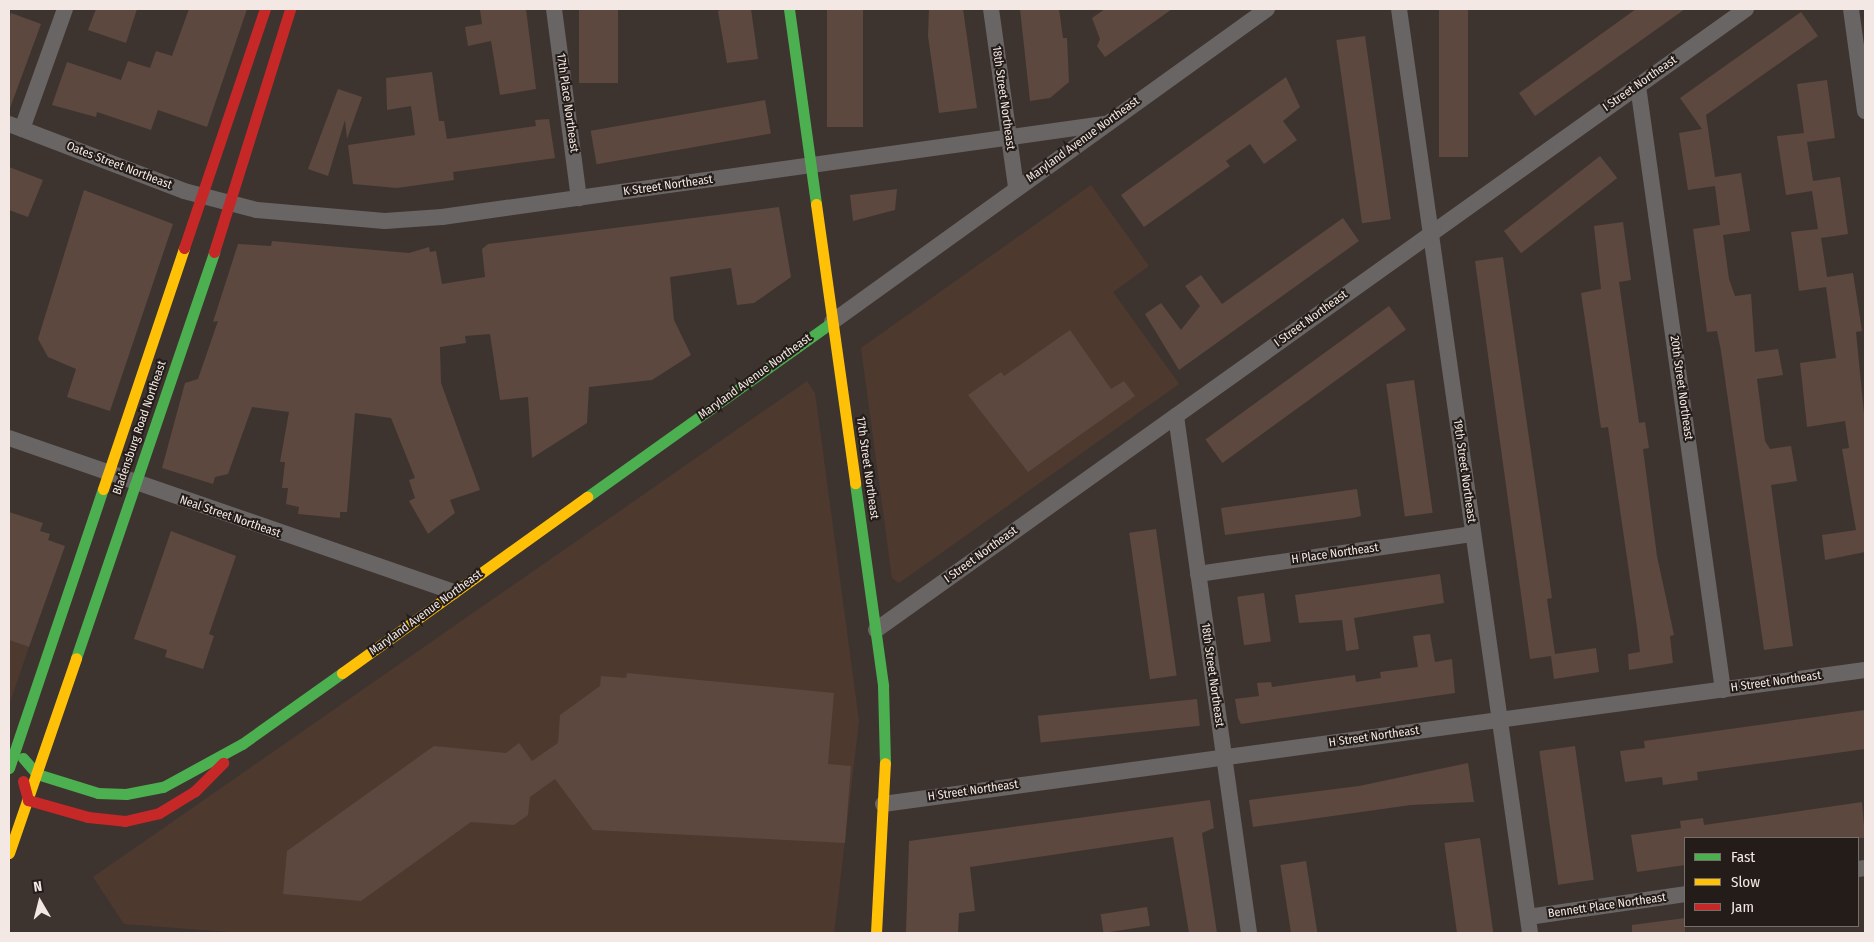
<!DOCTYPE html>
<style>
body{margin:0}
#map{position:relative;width:1874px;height:942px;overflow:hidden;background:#3d3430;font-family:"Fira Sans Condensed",sans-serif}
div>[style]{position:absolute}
.built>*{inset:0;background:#4e392f}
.building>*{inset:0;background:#5c483e;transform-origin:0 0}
.street>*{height:16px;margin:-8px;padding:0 8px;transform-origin:8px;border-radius:8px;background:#696564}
.fast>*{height:11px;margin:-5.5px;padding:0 5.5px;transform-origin:5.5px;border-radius:5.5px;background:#4caf50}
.slow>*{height:11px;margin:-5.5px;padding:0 5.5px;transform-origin:5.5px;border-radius:5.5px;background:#ffc107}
.jam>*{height:11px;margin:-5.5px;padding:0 5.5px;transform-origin:5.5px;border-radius:5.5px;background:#c62828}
span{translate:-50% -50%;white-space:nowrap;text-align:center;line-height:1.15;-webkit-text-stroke:4px #231c18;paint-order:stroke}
.street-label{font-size:12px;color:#f3e8e3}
.frame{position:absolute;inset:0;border:10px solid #f3e8e3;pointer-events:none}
.legend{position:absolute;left:1684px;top:837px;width:175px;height:90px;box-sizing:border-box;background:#231c18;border:1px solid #766e69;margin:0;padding:6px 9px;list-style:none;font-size:15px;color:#f3e8e3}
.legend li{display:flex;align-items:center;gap:10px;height:25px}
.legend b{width:25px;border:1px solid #766e69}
.north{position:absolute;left:15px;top:877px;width:50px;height:50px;-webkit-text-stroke:4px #231c18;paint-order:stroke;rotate:352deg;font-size:14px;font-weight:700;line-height:20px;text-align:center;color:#f3e8e3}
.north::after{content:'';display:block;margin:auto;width:18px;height:22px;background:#f3e8e3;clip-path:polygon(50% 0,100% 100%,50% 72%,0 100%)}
</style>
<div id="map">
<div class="built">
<i style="clip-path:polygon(1091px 185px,1149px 266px,1113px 292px,1179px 384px,899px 583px,892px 578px,861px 348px)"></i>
<i style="clip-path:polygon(807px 381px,815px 393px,859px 721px,834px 933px,243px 933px,124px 924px,93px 877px)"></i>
<i style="clip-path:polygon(9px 640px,29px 647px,9px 705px)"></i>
</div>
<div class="building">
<i style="clip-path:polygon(96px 9px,137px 9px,126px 43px,88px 30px)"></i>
<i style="clip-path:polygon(189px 9px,247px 9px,207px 127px,158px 110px,151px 130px,97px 112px,96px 117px,52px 105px,67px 62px,121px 80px,128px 61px,150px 68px,156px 51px,172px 56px)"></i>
<i style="clip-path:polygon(526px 9px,536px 89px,500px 95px,491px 41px,468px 46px,465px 27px,482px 24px,480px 10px)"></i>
<i style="left:579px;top:9px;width:39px;height:74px"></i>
<i style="clip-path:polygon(723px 9px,751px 9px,758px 59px,727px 63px,718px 11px)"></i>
<i style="left:827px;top:9px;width:36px;height:118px"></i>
<i style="clip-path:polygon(929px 9px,963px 9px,977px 108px,939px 113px,928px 36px)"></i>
<i style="clip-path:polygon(1020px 9px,1059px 9px,1063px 38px,1067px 38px,1069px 82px,1050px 98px,1030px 101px)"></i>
<i style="clip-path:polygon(1105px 9px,1172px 9px,1105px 57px,1097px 46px,1100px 39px,1092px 18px)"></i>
<i style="left:1439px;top:9px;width:29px;height:148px"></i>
<i style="clip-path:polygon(1636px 9px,1685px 9px,1535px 116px,1519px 93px)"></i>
<i style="clip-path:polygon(1801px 12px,1818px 36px,1706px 115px,1715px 177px,1741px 173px,1750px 231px,1723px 235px,1729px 279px,1735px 296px,1751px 294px,1755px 352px,1778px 349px,1783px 375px,1757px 379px,1765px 441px,1770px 449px,1791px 446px,1797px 481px,1771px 485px,1793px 646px,1764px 650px,1721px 351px,1717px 331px,1707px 332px,1693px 229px,1720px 225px,1715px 186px,1688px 190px,1679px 133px,1702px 129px,1680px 98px)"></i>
<i style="clip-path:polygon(11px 13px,41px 24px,10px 108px,9px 20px)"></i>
<i style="left:1365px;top:36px;width:185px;height:29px;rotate:82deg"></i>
<i style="clip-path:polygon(432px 72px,439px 121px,444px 121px,447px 139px,536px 126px,535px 120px,549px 119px,555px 158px,453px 172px,454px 180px,397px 188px,353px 184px,348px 145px,415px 135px,411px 106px,387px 110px,386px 78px)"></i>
<i style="clip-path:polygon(1286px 77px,1300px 107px,1283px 121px,1297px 140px,1264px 164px,1250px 144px,1226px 161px,1230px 166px,1144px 227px,1121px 195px)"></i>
<i style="clip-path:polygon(1827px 80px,1835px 138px,1807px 142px,1813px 181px,1840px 177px,1848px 234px,1821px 238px,1827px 277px,1853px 273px,1862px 331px,1856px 332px,1865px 424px,1865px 552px,1825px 560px,1822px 535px,1856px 530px,1842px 449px,1849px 448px,1845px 421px,1807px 427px,1800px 363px,1836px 358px,1826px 287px,1799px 291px,1793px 246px,1791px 232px,1818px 229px,1812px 191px,1786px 195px,1777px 136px,1804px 133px,1797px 84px)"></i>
<i style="clip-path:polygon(338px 89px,362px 97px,347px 139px,345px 120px,328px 176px,308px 169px)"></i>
<i style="left:765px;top:100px;width:34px;height:177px;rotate:80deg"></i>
<i style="left:1600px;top:156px;width:28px;height:122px;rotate:52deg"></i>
<i style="clip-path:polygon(9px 167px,43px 180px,28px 217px,9px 210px)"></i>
<i style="clip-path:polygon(897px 189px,895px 210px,853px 221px,850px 195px)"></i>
<i style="clip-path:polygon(84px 190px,173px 224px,110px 411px,67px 397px,76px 369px,48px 357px,38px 339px)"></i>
<i style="clip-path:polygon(779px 207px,791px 277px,754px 303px,737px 305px,731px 268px,670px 277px,674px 320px,691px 355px,652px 380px,589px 387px,587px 423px,532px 458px,528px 397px,500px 400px,490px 334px,465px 336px,466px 343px,440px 347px,441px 383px,480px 490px,450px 500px,455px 513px,428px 534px,409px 501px,415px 498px,409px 480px,415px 478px,391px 418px,355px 413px,347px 512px,340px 512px,340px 518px,298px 514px,299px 507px,286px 504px,288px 488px,282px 488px,285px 462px,280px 462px,289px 412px,252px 407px,228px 474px,215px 477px,213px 484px,162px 468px,185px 383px,198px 379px,218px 321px,213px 322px,238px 244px,271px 246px,272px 241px,409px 253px,429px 247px,430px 252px,436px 251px,442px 284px,485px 277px,482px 249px,488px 244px)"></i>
<i style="clip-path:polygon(1343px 218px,1359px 241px,1179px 370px,1145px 314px,1161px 303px,1181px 330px,1200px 306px,1185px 286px,1201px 275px,1222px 304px)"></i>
<i style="clip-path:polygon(1623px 222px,1631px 280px,1619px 282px,1639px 423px,1645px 422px,1649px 448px,1643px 449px,1657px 556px,1674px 635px,1670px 636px,1673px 663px,1629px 670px,1628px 654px,1640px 652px,1637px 627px,1608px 427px,1601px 428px,1581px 293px,1601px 289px,1594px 226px)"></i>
<i style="clip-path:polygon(1503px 257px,1552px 598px,1547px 599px,1555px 654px,1596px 648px,1599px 672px,1554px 679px,1551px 656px,1530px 659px,1475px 261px)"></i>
<i style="left:1389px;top:306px;width:29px;height:227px;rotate:54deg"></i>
<i style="clip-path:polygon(1070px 330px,1111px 389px,1124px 381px,1135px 396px,1028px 472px,968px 395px,1001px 372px,1004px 376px)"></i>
<i style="left:1414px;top:380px;width:134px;height:28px;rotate:82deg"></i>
<i style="clip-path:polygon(1357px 489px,1361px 516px,1353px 518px,1225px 535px,1221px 508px)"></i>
<i style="clip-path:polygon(9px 512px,43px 523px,40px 531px,50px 534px,48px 540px,65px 546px,29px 647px,9px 640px)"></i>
<i style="left:1156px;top:529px;width:148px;height:27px;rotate:82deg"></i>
<i style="clip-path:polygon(171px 531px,236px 556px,209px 634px,214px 636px,203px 669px,165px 657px,167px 650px,134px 639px)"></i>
<i style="clip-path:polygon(1440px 574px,1444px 603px,1354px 618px,1359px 649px,1346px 651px,1342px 620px,1299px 623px,1295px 595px)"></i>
<i style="left:1264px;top:593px;width:49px;height:27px;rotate:82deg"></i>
<i style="clip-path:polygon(1430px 634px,1435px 662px,1452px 659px,1455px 693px,1241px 724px,1238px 718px,1235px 699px,1259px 696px,1257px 683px,1271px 682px,1272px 687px,1355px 675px,1356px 682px,1381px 678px,1380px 672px,1418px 667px,1413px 636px)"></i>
<i style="clip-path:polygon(627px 673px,834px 693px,828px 764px,851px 766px,845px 843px,593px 830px,555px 779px,530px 797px,528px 815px,514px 825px,471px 822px,361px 901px,283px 894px,287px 851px,434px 746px,506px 753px,519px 743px,532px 761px,558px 743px,560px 715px,600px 686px,601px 676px,626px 678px)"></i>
<i style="left:1197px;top:699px;width:27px;height:160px;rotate:84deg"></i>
<i style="clip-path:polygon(1865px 710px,1865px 749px,1697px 772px,1698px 780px,1663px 785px,1662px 777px,1625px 782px,1620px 751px,1645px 748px,1644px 741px)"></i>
<i style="left:1575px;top:746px;width:135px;height:36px;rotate:82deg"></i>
<i style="clip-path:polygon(1468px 763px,1474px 802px,1411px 805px,1253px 827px,1249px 800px,1359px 786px)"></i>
<i style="clip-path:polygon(1210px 800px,1214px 828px,1202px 833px,1217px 933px,1189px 933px,1173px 837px,970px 867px,975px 911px,959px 913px,958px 933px,906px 933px,909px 841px)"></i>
<i style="clip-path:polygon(1862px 802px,1865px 838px,1685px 838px,1685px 865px,1637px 872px,1631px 835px,1681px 828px,1680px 821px,1703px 818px,1704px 825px)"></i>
<i style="left:1480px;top:838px;width:96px;height:36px;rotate:82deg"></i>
<i style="left:1306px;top:861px;width:73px;height:26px;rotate:81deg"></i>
<i style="left:1147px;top:907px;width:19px;height:47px;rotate:81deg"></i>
<i style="clip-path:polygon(1685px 918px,1685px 933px,1632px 933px,1632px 925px)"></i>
</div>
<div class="street">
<i style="left:554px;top:9px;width:191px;rotate:82.5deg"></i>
<i style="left:991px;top:9px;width:181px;rotate:82deg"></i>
<i style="left:1399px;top:9px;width:933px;rotate:81.93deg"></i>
<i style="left:1851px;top:9px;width:103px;rotate:82.2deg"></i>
<i style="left:1638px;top:86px;width:610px;rotate:81.99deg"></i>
<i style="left:9px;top:124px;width:187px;rotate:20.9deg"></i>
<i style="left:184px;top:191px;width:75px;rotate:14.6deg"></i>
<i style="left:257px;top:210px;width:128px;rotate:4.9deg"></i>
<i style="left:385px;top:221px;width:57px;rotate:-4deg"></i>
<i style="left:442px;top:217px;width:669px;rotate:-8deg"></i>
<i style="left:22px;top:129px;width:127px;rotate:-70.3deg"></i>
<i style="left:832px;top:322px;width:536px;rotate:-35.74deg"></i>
<i style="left:1176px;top:416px;width:522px;rotate:81.96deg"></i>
<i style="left:9px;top:438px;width:470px;rotate:19.1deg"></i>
<i style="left:1198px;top:574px;width:278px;rotate:-8.3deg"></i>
<i style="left:876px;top:630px;width:1069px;rotate:-35.52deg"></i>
<i style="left:883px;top:804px;width:991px;rotate:-7.77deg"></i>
<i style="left:1858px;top:869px;width:7px;rotate:-8deg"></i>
<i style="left:1528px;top:917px;width:159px;rotate:-8.3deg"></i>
</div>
<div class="fast">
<i style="left:789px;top:9px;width:197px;rotate:82.1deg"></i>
<i style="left:855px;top:483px;width:205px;rotate:82.1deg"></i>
<i style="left:883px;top:686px;width:77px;rotate:88.5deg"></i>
<i style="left:587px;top:497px;width:301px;rotate:-35.5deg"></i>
<i style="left:76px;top:658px;width:429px;rotate:-71.2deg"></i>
<i style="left:23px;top:758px;width:21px;rotate:49deg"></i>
<i style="left:37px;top:774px;width:64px;rotate:17.3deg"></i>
<i style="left:98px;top:793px;width:28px;rotate:2deg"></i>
<i style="left:126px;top:794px;width:38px;rotate:-11deg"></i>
<i style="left:163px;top:787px;width:90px;rotate:-28.6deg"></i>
<i style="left:242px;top:744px;width:123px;rotate:-35.4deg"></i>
<i style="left:9px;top:768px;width:294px;rotate:-71.4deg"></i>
</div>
<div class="slow">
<i style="left:816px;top:204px;width:282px;rotate:82deg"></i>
<i style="left:103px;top:489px;width:254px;rotate:-71.4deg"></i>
<i style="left:342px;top:673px;width:302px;rotate:-35.7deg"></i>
<i style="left:9px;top:853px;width:206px;rotate:-71deg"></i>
<i style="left:876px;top:933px;width:170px;rotate:-87deg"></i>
</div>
<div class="jam">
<i style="left:184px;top:248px;width:252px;rotate:-71.3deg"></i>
<i style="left:214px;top:252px;width:255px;rotate:-72.6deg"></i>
<i style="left:23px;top:781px;width:20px;rotate:75deg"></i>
<i style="left:28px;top:800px;width:62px;rotate:15.8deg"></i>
<i style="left:88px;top:817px;width:37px;rotate:6deg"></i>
<i style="left:125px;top:821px;width:35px;rotate:-13deg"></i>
<i style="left:159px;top:813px;width:42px;rotate:-31.4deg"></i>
<i style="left:195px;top:791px;width:40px;rotate:-45deg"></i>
</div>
<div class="street-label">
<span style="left:1640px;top:84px;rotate:-35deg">I Street Northeast</span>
<span style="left:1003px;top:98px;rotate:82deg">18th Street Northeast</span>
<span style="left:567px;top:103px;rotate:82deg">17th Place Northeast</span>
<span style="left:1083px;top:140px;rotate:-36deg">Maryland Avenue Northeast</span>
<span style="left:119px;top:166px;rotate:21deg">Oates Street Northeast</span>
<span style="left:668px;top:186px;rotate:-8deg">K Street Northeast</span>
<span style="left:1311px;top:319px;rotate:-36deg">I Street Northeast</span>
<span style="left:755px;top:377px;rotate:-36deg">Maryland Avenue Northeast</span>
<span style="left:1681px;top:388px;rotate:82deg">20th Street Northeast</span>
<span style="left:140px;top:428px;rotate:-71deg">Bladensburg Road Northeast</span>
<span style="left:867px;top:468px;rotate:82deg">17th Street Northeast</span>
<span style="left:1464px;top:471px;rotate:82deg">19th Street Northeast</span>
<span style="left:230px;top:517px;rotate:19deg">Neal Street Northeast</span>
<span style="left:1335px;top:554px;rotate:-8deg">H Place Northeast</span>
<span style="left:981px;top:555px;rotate:-36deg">I Street Northeast</span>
<span style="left:426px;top:613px;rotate:-36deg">Maryland Avenue Northeast</span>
<span style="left:1212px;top:675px;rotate:82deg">18th Street Northeast</span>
<span style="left:1776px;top:682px;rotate:-8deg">H Street Northeast</span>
<span style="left:1374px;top:737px;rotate:-8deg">H Street Northeast</span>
<span style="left:973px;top:791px;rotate:-8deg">H Street Northeast</span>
<span style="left:1607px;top:906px;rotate:-8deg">Bennett Place Northeast</span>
</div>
<div class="frame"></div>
<ul class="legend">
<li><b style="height:6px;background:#4caf50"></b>Fast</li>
<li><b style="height:6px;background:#ffc107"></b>Slow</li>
<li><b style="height:6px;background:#c62828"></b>Jam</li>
</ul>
<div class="north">N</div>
</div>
